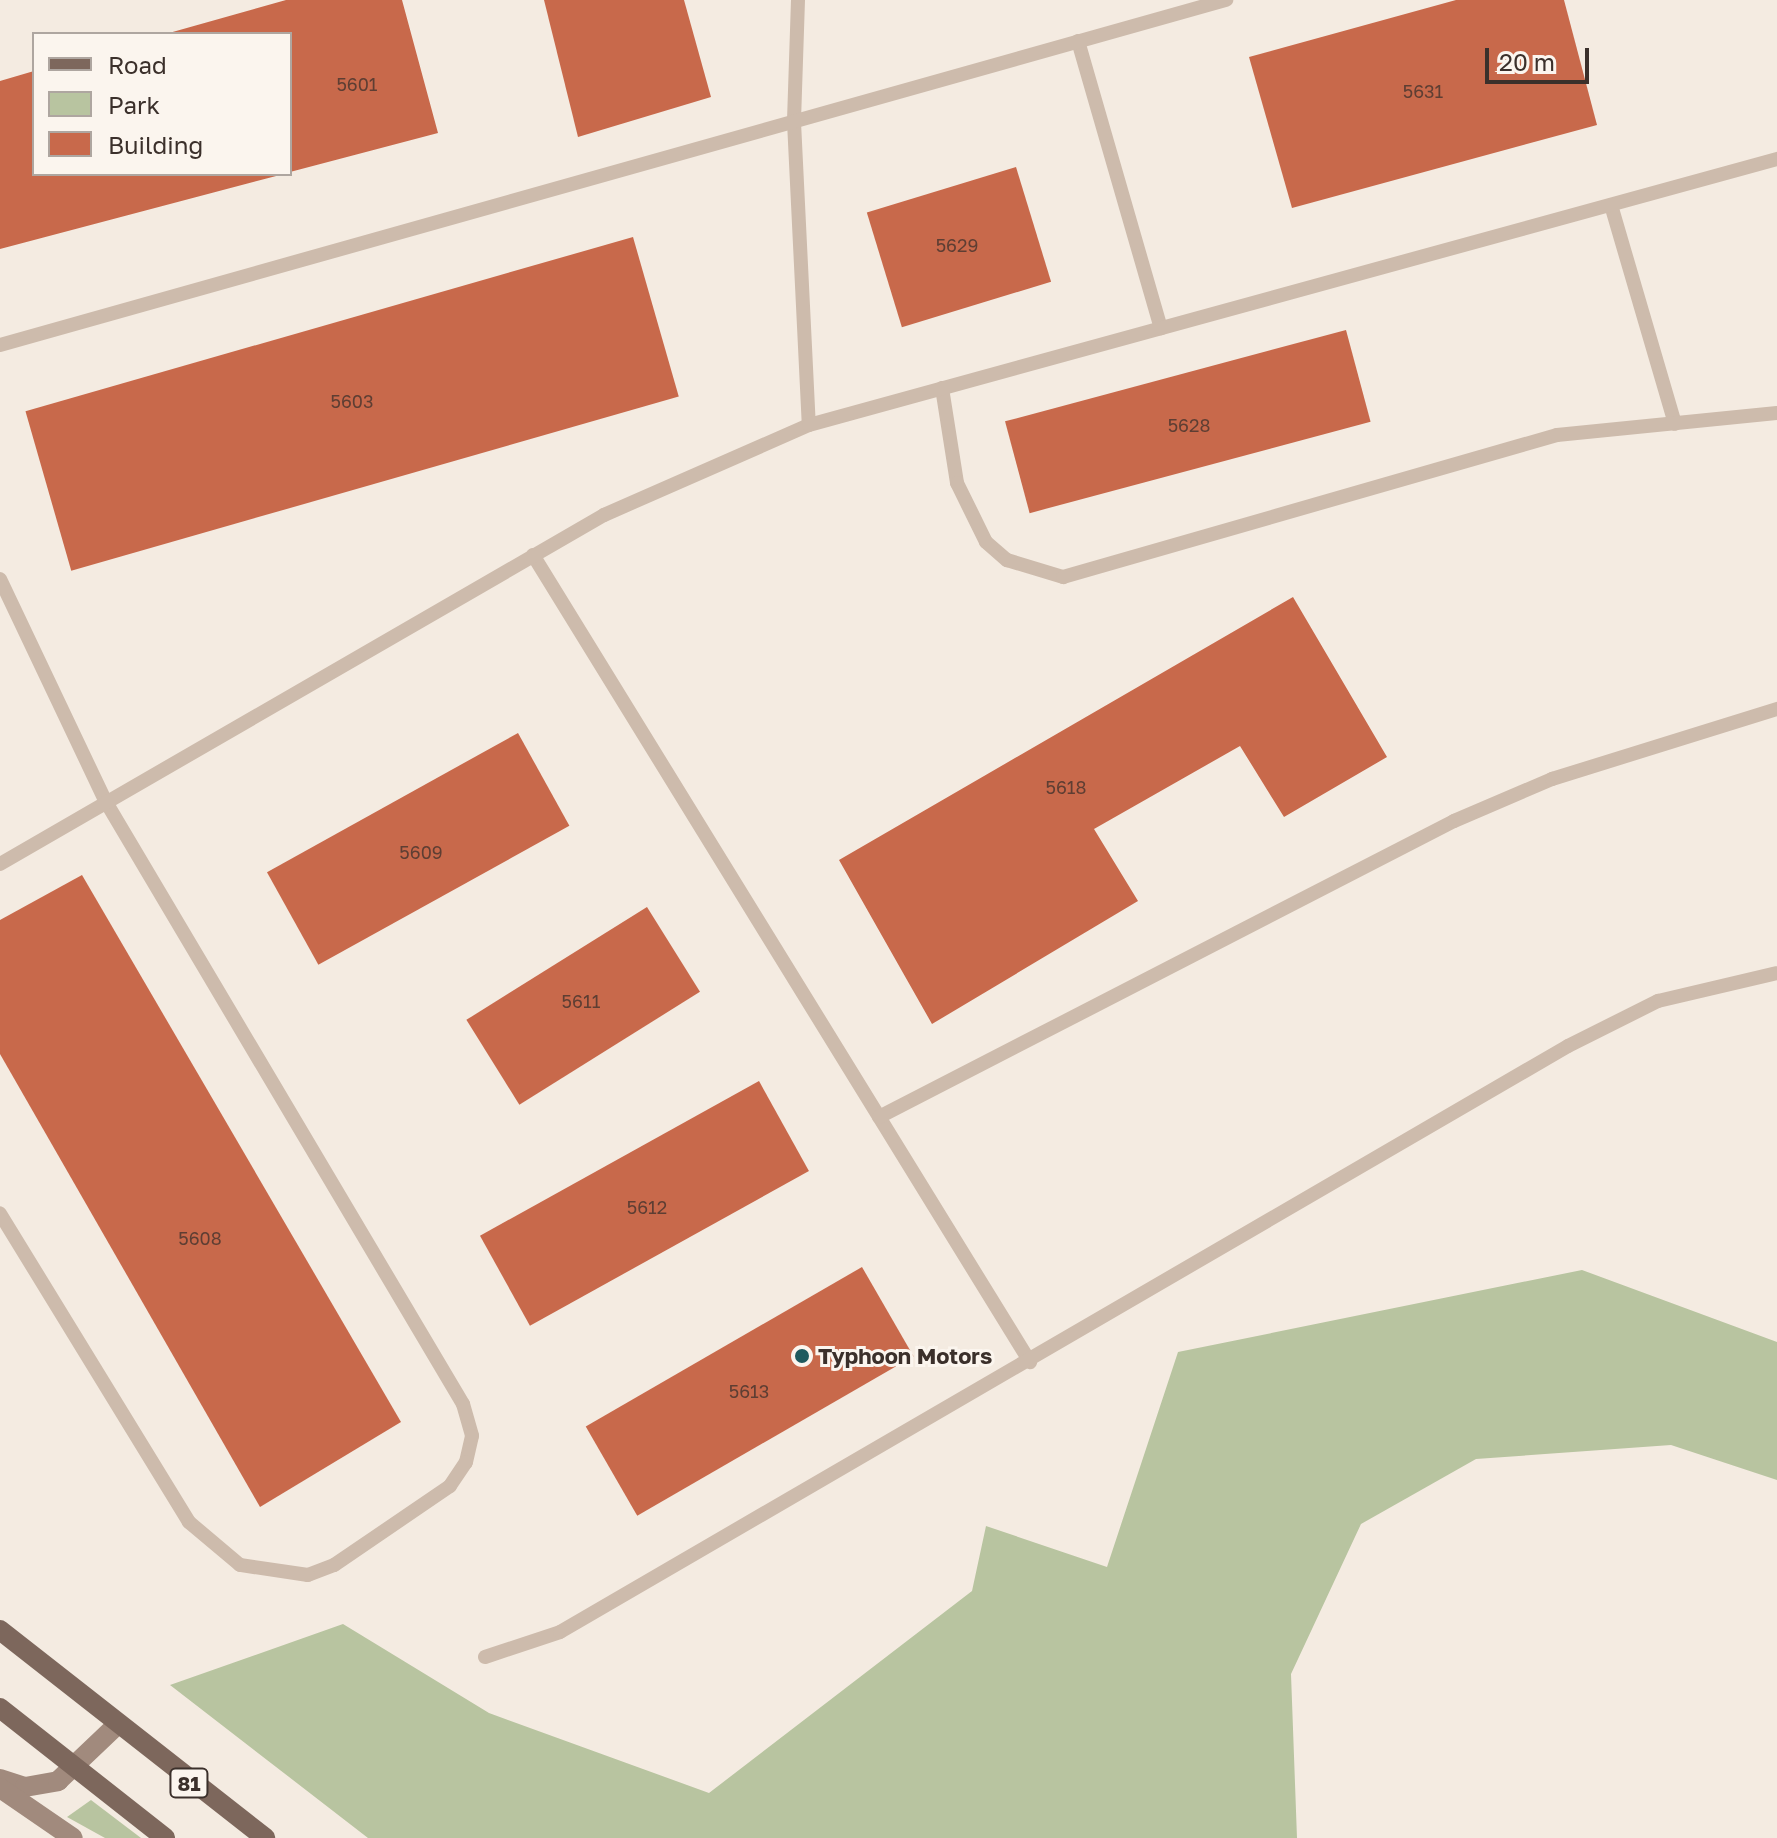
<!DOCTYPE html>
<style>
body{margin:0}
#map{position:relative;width:1777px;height:1838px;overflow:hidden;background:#f4ebe1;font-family:"Golos Text",sans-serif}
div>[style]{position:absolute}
.green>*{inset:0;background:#b8c4a0}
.building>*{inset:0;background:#c8694b;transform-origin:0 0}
.lane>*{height:14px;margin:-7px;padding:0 7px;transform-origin:7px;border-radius:7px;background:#cdbbac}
.secondary>*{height:20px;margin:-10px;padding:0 10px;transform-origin:10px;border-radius:10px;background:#a18a7d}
.primary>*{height:20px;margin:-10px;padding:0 10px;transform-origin:10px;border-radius:10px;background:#7d675c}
.dots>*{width:22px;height:22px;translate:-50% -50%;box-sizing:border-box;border:4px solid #fbf5ee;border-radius:50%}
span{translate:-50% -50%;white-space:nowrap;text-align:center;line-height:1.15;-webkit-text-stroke:6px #fbf5ee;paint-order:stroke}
.number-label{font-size:18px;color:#5e3e33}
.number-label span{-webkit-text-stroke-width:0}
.shield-label span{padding:2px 6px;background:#fbf5ee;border:2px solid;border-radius:6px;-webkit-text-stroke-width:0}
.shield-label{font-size:20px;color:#3b302b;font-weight:700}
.poi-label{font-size:22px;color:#3b302b;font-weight:700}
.left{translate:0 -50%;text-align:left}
.legend{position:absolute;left:32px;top:32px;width:260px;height:144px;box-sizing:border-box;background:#fbf5ee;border:2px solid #aea6a0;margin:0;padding:10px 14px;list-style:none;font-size:24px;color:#3b302b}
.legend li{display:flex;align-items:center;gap:16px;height:40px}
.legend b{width:40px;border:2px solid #aea6a0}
.scale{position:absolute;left:1485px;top:48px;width:104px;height:36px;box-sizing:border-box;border:4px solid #3b302b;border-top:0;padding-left:10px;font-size:24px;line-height:28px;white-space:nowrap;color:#3b302b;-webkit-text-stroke:6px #fbf5ee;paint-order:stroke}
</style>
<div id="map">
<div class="green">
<i style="clip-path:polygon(1582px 1270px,1777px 1342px,1777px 1480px,1671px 1445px,1476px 1459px,1361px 1524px,1291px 1674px,1297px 1838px,368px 1838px,170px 1685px,343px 1624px,489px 1713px,709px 1793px,972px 1591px,986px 1526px,1107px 1567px,1178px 1352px)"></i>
<i style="clip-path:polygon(91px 1800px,141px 1838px,105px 1838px,67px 1817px)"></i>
</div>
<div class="building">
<i style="clip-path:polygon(286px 0,402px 0,438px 133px,290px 172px,290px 34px,169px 33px)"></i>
<i style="clip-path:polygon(544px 0,684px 0,711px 97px,578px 137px)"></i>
<i style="clip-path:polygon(1456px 0,1564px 0,1597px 125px,1292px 208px,1249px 57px)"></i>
<i style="clip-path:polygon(34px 71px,34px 174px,280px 175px,0 249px,0 81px)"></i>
<i style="left:1016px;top:167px;width:120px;height:156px;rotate:73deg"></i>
<i style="left:633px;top:237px;width:166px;height:632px;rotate:74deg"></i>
<i style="left:1346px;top:330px;width:95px;height:353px;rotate:75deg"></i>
<i style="clip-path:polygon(1293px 597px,1387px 757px,1284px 817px,1240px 746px,1094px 829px,1138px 901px,932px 1024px,839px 860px)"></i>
<i style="left:518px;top:733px;width:106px;height:287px;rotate:61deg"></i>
<i style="clip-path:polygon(82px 875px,401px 1422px,260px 1507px,0 1054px,0 920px)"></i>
<i style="left:647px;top:907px;width:100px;height:213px;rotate:58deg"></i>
<i style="left:759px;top:1081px;width:103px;height:319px;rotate:61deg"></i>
<i style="left:862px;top:1267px;width:103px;height:319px;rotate:60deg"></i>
</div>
<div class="lane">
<i style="left:798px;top:0;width:122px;rotate:91.9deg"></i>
<i style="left:794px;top:122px;width:303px;rotate:87.2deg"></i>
<i style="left:1078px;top:41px;width:299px;rotate:73.9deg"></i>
<i style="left:1611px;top:205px;width:228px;rotate:73.7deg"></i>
<i style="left:0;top:345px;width:1274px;rotate:-15.72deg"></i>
<i style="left:942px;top:388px;width:96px;rotate:81deg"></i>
<i style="left:957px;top:483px;width:66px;rotate:63.8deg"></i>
<i style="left:986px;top:542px;width:28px;rotate:41deg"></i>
<i style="left:1007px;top:560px;width:59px;rotate:16.9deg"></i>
<i style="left:1063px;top:577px;width:514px;rotate:-16.04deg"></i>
<i style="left:1557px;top:435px;width:221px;rotate:-5.7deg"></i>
<i style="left:533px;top:555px;width:948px;rotate:58.37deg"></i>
<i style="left:0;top:579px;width:247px;rotate:64.6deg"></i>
<i style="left:106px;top:802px;width:700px;rotate:59.33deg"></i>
<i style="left:463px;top:1404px;width:33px;rotate:74deg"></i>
<i style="left:472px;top:1436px;width:27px;rotate:103deg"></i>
<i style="left:466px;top:1462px;width:29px;rotate:124deg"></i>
<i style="left:450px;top:1486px;width:140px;rotate:145.7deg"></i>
<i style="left:334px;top:1565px;width:28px;rotate:159deg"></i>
<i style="left:308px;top:1575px;width:69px;rotate:-171.6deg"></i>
<i style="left:240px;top:1565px;width:67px;rotate:-139.9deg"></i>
<i style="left:189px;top:1522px;width:362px;rotate:-121.5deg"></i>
<i style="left:0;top:864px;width:698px;rotate:-30.02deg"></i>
<i style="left:604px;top:515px;width:224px;rotate:-23.7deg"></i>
<i style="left:809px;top:425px;width:1004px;rotate:-15.37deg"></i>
<i style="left:879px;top:1117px;width:647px;rotate:-27.24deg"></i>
<i style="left:1454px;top:821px;width:107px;rotate:-23.2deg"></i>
<i style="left:1552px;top:779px;width:236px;rotate:-17.3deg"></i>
<i style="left:485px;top:1657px;width:79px;rotate:-18.4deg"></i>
<i style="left:560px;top:1632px;width:1166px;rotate:-30.17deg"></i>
<i style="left:1568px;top:1046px;width:101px;rotate:-26.6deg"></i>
<i style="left:1658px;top:1001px;width:122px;rotate:-13.2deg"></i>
</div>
<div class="secondary">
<i style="left:0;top:1779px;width:26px;rotate:18deg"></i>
<i style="left:25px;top:1787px;width:34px;rotate:-10deg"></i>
<i style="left:58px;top:1781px;width:79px;rotate:-43.5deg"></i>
<i style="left:0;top:1788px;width:88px;rotate:34.4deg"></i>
</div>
<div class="primary">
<i style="left:0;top:1630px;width:337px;rotate:38.1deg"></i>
<i style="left:0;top:1708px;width:210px;rotate:38.2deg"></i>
</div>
<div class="dots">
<i style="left:802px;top:1356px;background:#1f5a5e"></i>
</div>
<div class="number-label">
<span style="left:357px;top:84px">5601</span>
<span style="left:1423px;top:91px">5631</span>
<span style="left:957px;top:245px">5629</span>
<span style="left:352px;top:401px">5603</span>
<span style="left:1189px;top:425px">5628</span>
<span style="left:1066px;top:787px">5618</span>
<span style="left:421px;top:852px">5609</span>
<span style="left:581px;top:1001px">5611</span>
<span style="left:647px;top:1207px">5612</span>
<span style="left:200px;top:1238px">5608</span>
<span style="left:749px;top:1391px">5613</span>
</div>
<div class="shield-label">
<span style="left:189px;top:1783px">81</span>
</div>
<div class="poi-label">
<span class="left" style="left:818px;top:1356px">Typhoon Motors</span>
</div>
<ul class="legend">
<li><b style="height:10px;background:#7d675c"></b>Road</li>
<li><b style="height:22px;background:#b8c4a0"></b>Park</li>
<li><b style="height:22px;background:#c8694b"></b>Building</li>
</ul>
<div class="scale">20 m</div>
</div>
